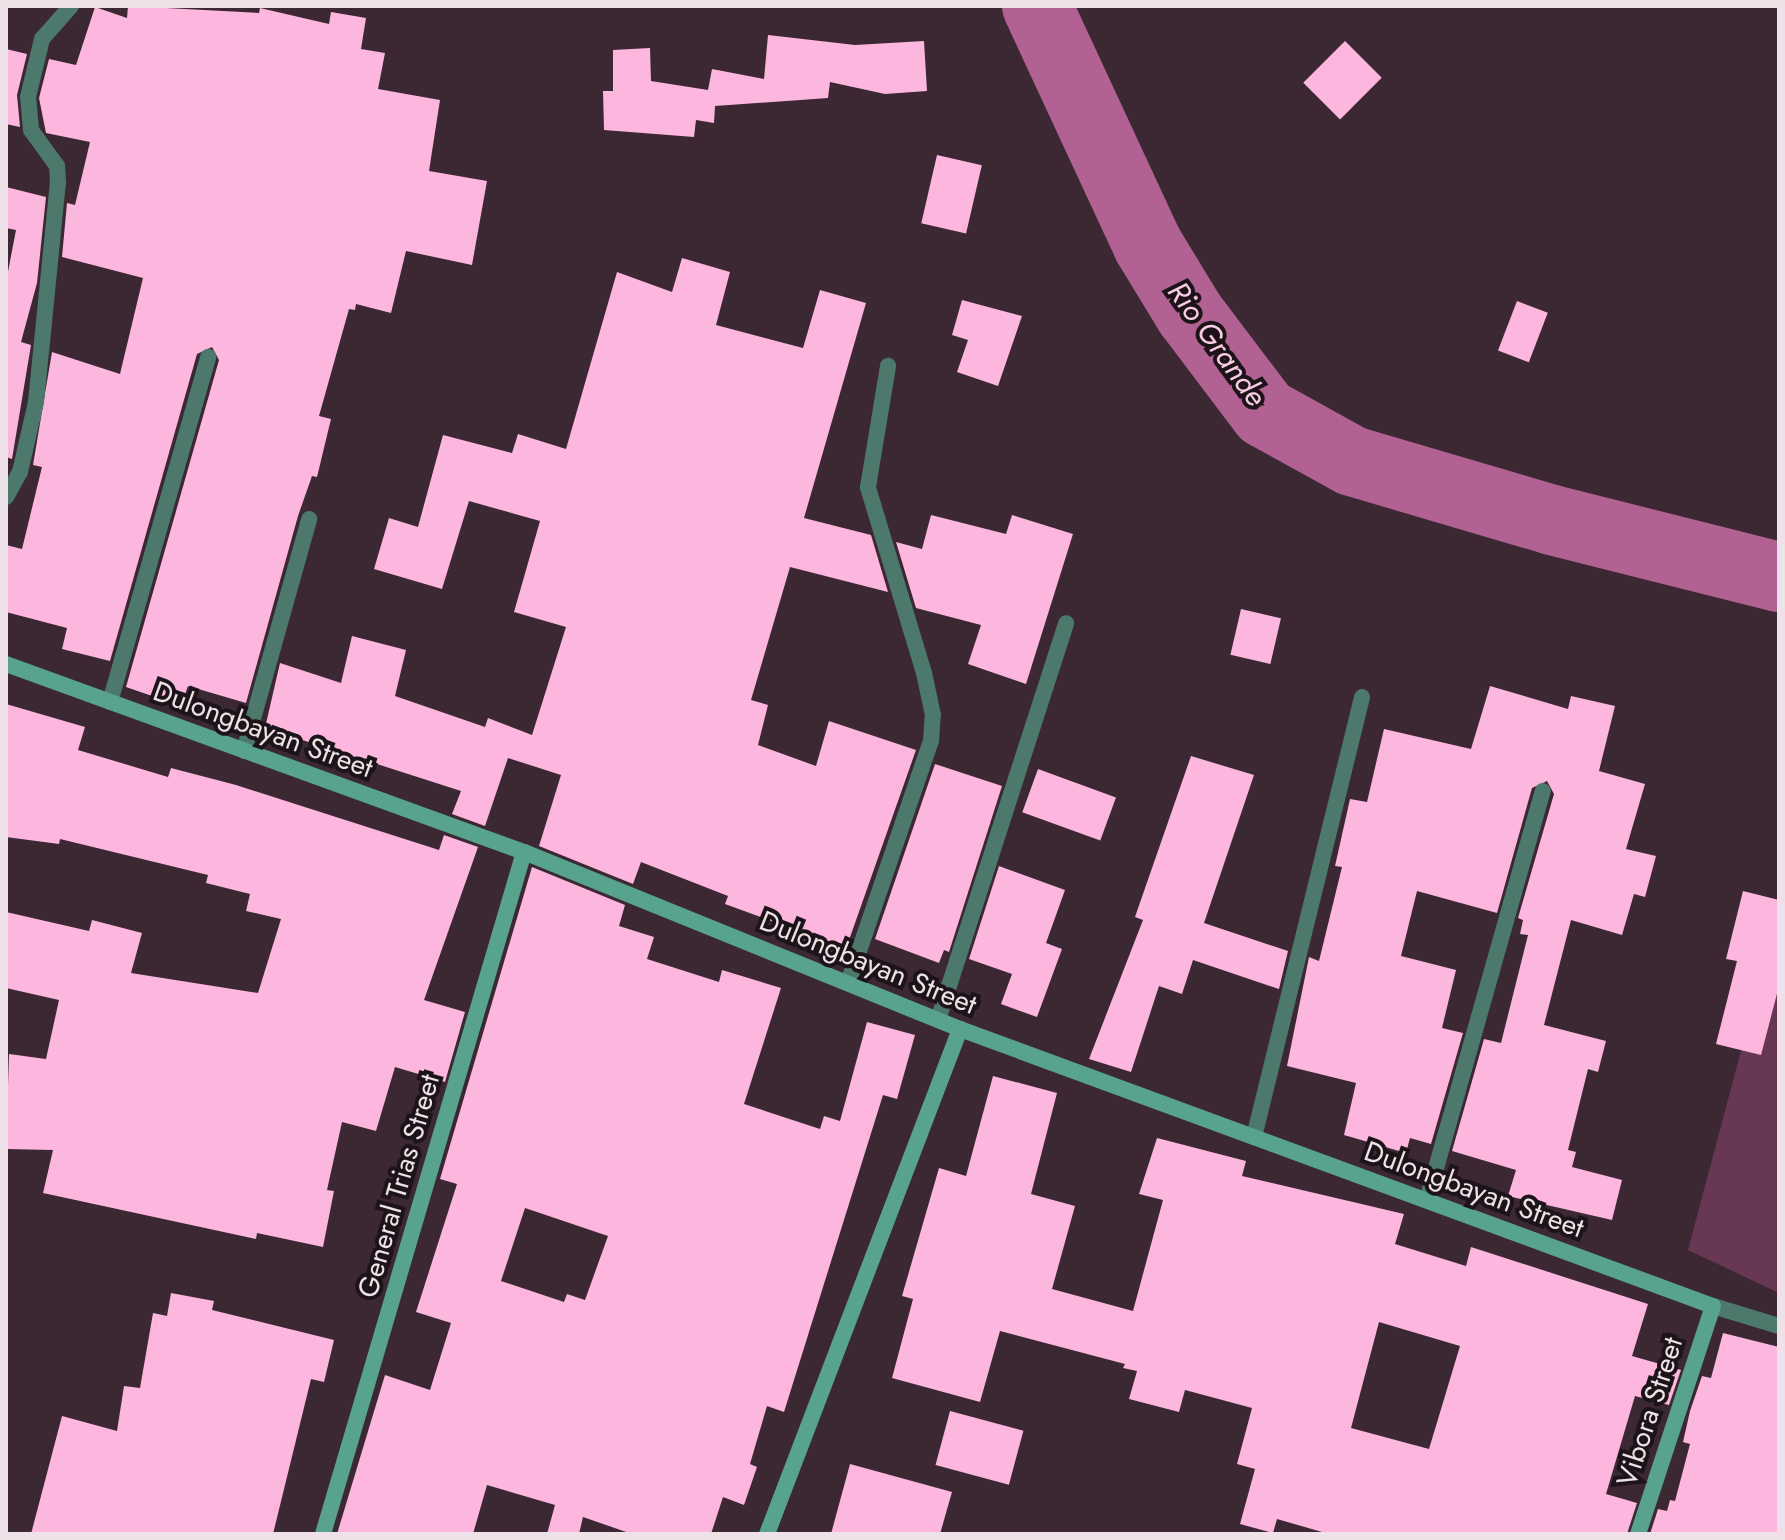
<!DOCTYPE html>
<style>
body{margin:0}
#map{position:relative;width:1785px;height:1540px;overflow:hidden;background:#3b2833;font-family:Jost,sans-serif}
div>[style]{position:absolute}
.green>*{inset:0;background:#683754}
.river>*{height:70px;margin:-35px;padding:0 35px;transform-origin:35px;border-radius:35px;background:#b26292}
.building>*{inset:0;background:#fdb7df;transform-origin:0 0}
.street>*{height:16px;margin:-8px;padding:0 8px;transform-origin:8px;border-radius:8px;background:#4c796c}
.secondary>*{height:16px;margin:-8px;padding:0 8px;transform-origin:8px;border-radius:8px;background:#57a38e}
span{translate:-50% -50%;white-space:nowrap;text-align:center;line-height:1.15;-webkit-text-stroke:8px #1d1419;paint-order:stroke}
.street-label{font-size:28px;color:#eee1e8}
.water-label{font-size:30px;color:#f9cce5;font-style:italic}
.frame{position:absolute;inset:0;border:8px solid #eee1e8;pointer-events:none}
</style>
<div id="map">
<div class="green">
<i style="clip-path:polygon(1779px 908px,1779px 1293px,1688px 1250px)"></i>
</div>
<div class="river">
<i style="left:1037px;top:6px;width:264px;rotate:65.1deg"></i>
<i style="left:1148px;top:245px;width:81px;rotate:58.7deg"></i>
<i style="left:1190px;top:314px;width:124px;rotate:52.9deg"></i>
<i style="left:1265px;top:413px;width:99px;rotate:28.9deg"></i>
<i style="left:1352px;top:461px;width:209px;rotate:16.4deg"></i>
<i style="left:1552px;top:520px;width:234px;rotate:14.1deg"></i>
</div>
<div class="building">
<i style="clip-path:polygon(128px 6px,259px 13px,260px 8px,329px 24px,331px 12px,366px 18px,361px 49px,385px 53px,378px 89px,440px 100px,429px 171px,487px 181px,472px 265px,406px 251px,391px 313px,356px 304px,355px 310px,349px 309px,319px 416px,331px 419px,317px 477px,312px 476px,298px 516px,246px 703px,188px 686px,181px 706px,126px 687px,219px 360px,212px 347px,197px 354px,110px 661px,62px 649px,67px 628px,6px 612px,6px 545px,22px 549px,42px 467px,33px 465px,52px 352px,120px 374px,143px 278px,62px 257px,67px 203px,75px 205px,90px 142px,46px 133px,39px 98px,49px 59px,76px 65px,95px 7px,127px 18px)"></i>
<i style="clip-path:polygon(768px 35px,855px 45px,924px 41px,927px 91px,885px 94px,830px 82px,828px 98px,715px 106px,714px 123px,696px 120px,694px 137px,604px 130px,603px 91px,613px 91px,613px 50px,650px 48px,651px 81px,708px 90px,712px 69px,764px 79px)"></i>
<i style="left:1345px;top:41px;width:52px;height:59px;rotate:45deg"></i>
<i style="clip-path:polygon(6px 49px,27px 54px,17px 95px,20px 127px,6px 124px)"></i>
<i style="left:937px;top:155px;width:46px;height:70px;rotate:13deg"></i>
<i style="clip-path:polygon(6px 187px,46px 197px,37px 283px,21px 342px,31px 345px,12px 459px,6px 457px,6px 282px,16px 230px,6px 228px)"></i>
<i style="clip-path:polygon(682px 258px,730px 272px,716px 325px,803px 348px,820px 290px,866px 303px,804px 518px,871px 535px,888px 592px,790px 567px,751px 700px,768px 705px,758px 745px,816px 766px,829px 721px,916px 750px,842px 960px,781px 937px,785px 926px,725px 904px,728px 896px,641px 862px,633px 884px,539px 846px,561px 775px,508px 758px,485px 826px,452px 814px,461px 791px,265px 728px,280px 663px,341px 683px,352px 636px,406px 650px,395px 696px,485px 727px,488px 718px,532px 735px,566px 627px,514px 612px,540px 521px,469px 501px,442px 589px,374px 569px,389px 518px,418px 527px,443px 435px,512px 453px,518px 434px,566px 449px,617px 272px,672px 292px)"></i>
<i style="clip-path:polygon(962px 300px,1022px 316px,998px 386px,957px 372px,968px 340px,952px 335px)"></i>
<i style="left:1517px;top:301px;width:33px;height:53px;rotate:21deg"></i>
<i style="clip-path:polygon(931px 515px,1006px 534px,1012px 515px,1073px 534px,1026px 684px,968px 664px,981px 625px,916px 608px,896px 542px,922px 549px)"></i>
<i style="left:1241px;top:609px;width:41px;height:47px;rotate:13deg"></i>
<i style="clip-path:polygon(1490px 686px,1568px 709px,1571px 696px,1615px 706px,1599px 771px,1645px 784px,1626px 849px,1656px 856px,1645px 897px,1634px 894px,1622px 935px,1571px 920px,1544px 1025px,1606px 1041px,1598px 1072px,1588px 1069px,1568px 1150px,1576px 1152px,1572px 1167px,1622px 1180px,1612px 1220px,1508px 1196px,1516px 1170px,1452px 1151px,1484px 1039px,1501px 1043px,1528px 935px,1520px 934px,1523px 920px,1518px 918px,1554px 794px,1547px 781px,1532px 788px,1497px 913px,1417px 891px,1401px 956px,1456px 970px,1442px 1028px,1463px 1033px,1431px 1144px,1410px 1138px,1406px 1153px,1344px 1135px,1356px 1083px,1287px 1066px,1309px 957px,1319px 961px,1342px 867px,1335px 866px,1350px 799px,1367px 802px,1384px 729px,1471px 749px)"></i>
<i style="clip-path:polygon(6px 704px,85px 727px,78px 750px,168px 777px,171px 768px,236px 785px,439px 850px,444px 835px,478px 847px,424px 1000px,465px 1012px,445px 1082px,395px 1067px,376px 1131px,342px 1122px,327px 1190px,334px 1191px,323px 1247px,257px 1233px,256px 1239px,43px 1193px,53px 1150px,6px 1149px,9px 1054px,46px 1059px,59px 1000px,6px 988px,6px 912px,89px 931px,92px 920px,142px 933px,131px 973px,258px 993px,281px 919px,246px 911px,250px 894px,206px 883px,208px 875px,60px 839px,59px 844px,6px 837px)"></i>
<i style="clip-path:polygon(1191px 756px,1254px 775px,1204px 923px,1288px 951px,1279px 989px,1193px 960px,1182px 994px,1159px 986px,1131px 1072px,1089px 1059px,1143px 920px,1135px 917px)"></i>
<i style="clip-path:polygon(935px 764px,1002px 786px,949px 952px,944px 950px,939px 963px,875px 939px)"></i>
<i style="left:1038px;top:769px;width:83px;height:46px;rotate:20deg"></i>
<i style="clip-path:polygon(999px 866px,1065px 890px,1046px 943px,1062px 949px,1037px 1017px,1001px 1004px,1012px 974px,969px 959px)"></i>
<i style="clip-path:polygon(evenodd,532px 867px,625px 905px,619px 926px,654px 937px,647px 959px,719px 982px,722px 970px,781px 988px,744px 1104px,820px 1129px,824px 1116px,840px 1121px,867px 1022px,915px 1035px,897px 1099px,883px 1095px,784px 1412px,767px 1406px,750px 1464px,757px 1467px,744px 1505px,723px 1497px,711px 1534px,632px 1534px,583px 1517px,579px 1534px,547px 1534px,555px 1505px,487px 1485px,473px 1534px,337px 1534px,385px 1375px,430px 1390px,451px 1323px,416px 1312px,457px 1184px,440px 1179px,532px 867px,525px 1208px,608px 1236px,585px 1300px,567px 1294px,564px 1302px,501px 1281px,525px 1208px)"></i>
<i style="clip-path:polygon(1743px 891px,1779px 900px,1779px 986px,1761px 1055px,1716px 1044px,1737px 961px,1726px 959px)"></i>
<i style="clip-path:polygon(evenodd,993px 1076px,1057px 1093px,1031px 1194px,1075px 1206px,1052px 1289px,1133px 1311px,1163px 1200px,1139px 1194px,1157px 1138px,1246px 1161px,1242px 1176px,1404px 1214px,1395px 1244px,1466px 1266px,1471px 1247px,1648px 1304px,1632px 1356px,1681px 1370px,1669px 1405px,1635px 1396px,1606px 1494px,1637px 1503px,1627px 1534px,1329px 1534px,1277px 1519px,1273px 1533px,1240px 1524px,1255px 1469px,1237px 1464px,1252px 1408px,1185px 1390px,1179px 1412px,1129px 1399px,1137px 1371px,1123px 1368px,1125px 1364px,1000px 1331px,980px 1402px,892px 1378px,913px 1299px,902px 1296px,939px 1168px,966px 1176px,993px 1076px,1379px 1322px,1460px 1346px,1429px 1449px,1351px 1428px,1379px 1322px)"></i>
<i style="clip-path:polygon(171px 1293px,214px 1301px,212px 1310px,334px 1340px,324px 1382px,311px 1379px,273px 1534px,31px 1534px,62px 1416px,117px 1431px,124px 1386px,140px 1388px,153px 1313px,167px 1316px)"></i>
<i style="clip-path:polygon(1723px 1333px,1779px 1347px,1779px 1534px,1650px 1534px,1658px 1509px,1667px 1511px,1670px 1500px,1675px 1501px,1690px 1444px,1683px 1442px,1690px 1411px,1702px 1376px,1711px 1378px)"></i>
<i style="left:950px;top:1411px;width:76px;height:56px;rotate:15deg"></i>
<i style="clip-path:polygon(850px 1464px,952px 1492px,940px 1534px,831px 1534px)"></i>
</div>
<div class="street">
<i style="left:6px;top:497px;width:29px;rotate:-61deg"></i>
<i style="left:20px;top:472px;width:72px;rotate:-77.1deg"></i>
<i style="left:36px;top:402px;width:220px;rotate:-84.3deg"></i>
<i style="left:58px;top:183px;width:17px;rotate:-93deg"></i>
<i style="left:57px;top:166px;width:44px;rotate:-125.8deg"></i>
<i style="left:31px;top:130px;width:33px;rotate:-95deg"></i>
<i style="left:28px;top:97px;width:60px;rotate:-76.4deg"></i>
<i style="left:42px;top:39px;width:44px;rotate:-48.7deg"></i>
<i style="left:110px;top:702px;width:359px;rotate:-74.1deg"></i>
<i style="left:244px;top:751px;width:241px;rotate:-74.3deg"></i>
<i style="left:848px;top:983px;width:256px;rotate:-71.1deg"></i>
<i style="left:931px;top:741px;width:26px;rotate:-86deg"></i>
<i style="left:933px;top:715px;width:43px;rotate:-102.1deg"></i>
<i style="left:924px;top:673px;width:194px;rotate:-106.8deg"></i>
<i style="left:868px;top:487px;width:123px;rotate:-80.6deg"></i>
<i style="left:938px;top:1020px;width:417px;rotate:-72.1deg"></i>
<i style="left:1254px;top:1137px;width:453px;rotate:-76.2deg"></i>
<i style="left:1427px;top:1200px;width:425px;rotate:-74.2deg"></i>
<i style="left:1713px;top:1306px;width:69px;rotate:16.9deg"></i>
</div>
<div class="secondary">
<i style="left:6px;top:664px;width:551px;rotate:19.95deg"></i>
<i style="left:524px;top:852px;width:471px;rotate:22.1deg"></i>
<i style="left:960px;top:1029px;width:802px;rotate:20.2deg"></i>
<i style="left:1713px;top:1306px;width:240px;rotate:108.2deg"></i>
<i style="left:323px;top:1534px;width:711px;rotate:-73.58deg"></i>
<i style="left:767px;top:1534px;width:541px;rotate:-69.08deg"></i>
</div>
<div class="street-label">
<span style="left:263px;top:730px;rotate:20deg">Dulongbayan Street</span>
<span style="left:868px;top:963px;rotate:22deg">Dulongbayan Street</span>
<span style="left:399px;top:1186px;rotate:-74deg">General Trias Street</span>
<span style="left:1474px;top:1190px;rotate:20deg">Dulongbayan Street</span>
<span style="left:1650px;top:1412px;rotate:-72deg">Vibora Street</span>
</div>
<div class="water-label">
<span style="left:1217px;top:344px;rotate:54deg">Rio Grande</span>
</div>
<div class="frame"></div>
</div>
